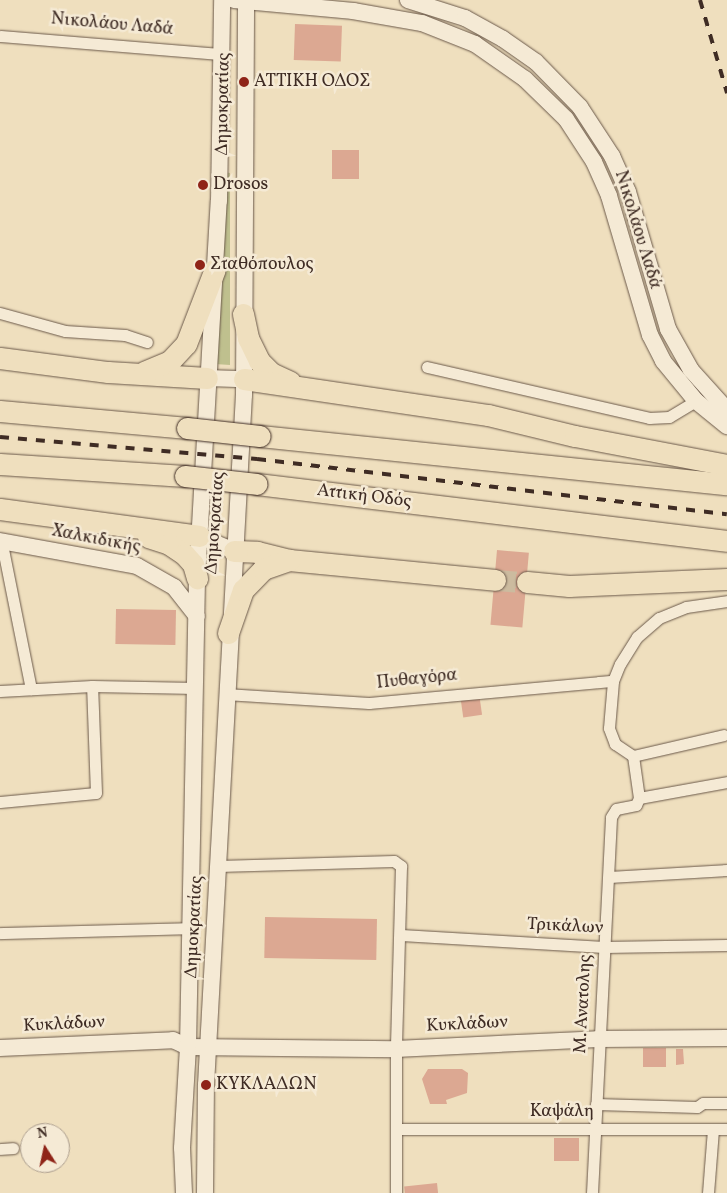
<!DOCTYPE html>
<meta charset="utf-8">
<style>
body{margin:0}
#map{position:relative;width:727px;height:1193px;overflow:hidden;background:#efdfbe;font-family:Vollkorn,serif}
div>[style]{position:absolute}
.green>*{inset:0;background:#bfc08e}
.building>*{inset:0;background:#dca892;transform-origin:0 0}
.highway-tunnel>*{height:21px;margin-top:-10.5px;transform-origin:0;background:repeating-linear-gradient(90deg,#ccbb9f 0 21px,transparent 0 32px)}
.roads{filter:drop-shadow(0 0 1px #6b594a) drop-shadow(0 0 1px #6b594a)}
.street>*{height:11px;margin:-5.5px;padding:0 5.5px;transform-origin:5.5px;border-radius:5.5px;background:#f5ead5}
.secondary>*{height:16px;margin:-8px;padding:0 8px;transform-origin:8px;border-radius:8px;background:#f5ead5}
.highway>*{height:21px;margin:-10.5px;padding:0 10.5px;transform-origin:10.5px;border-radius:10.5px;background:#efdfbe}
.rail>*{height:4px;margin-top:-2px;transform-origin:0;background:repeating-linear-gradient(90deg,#3f2c24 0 9px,transparent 0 18px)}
.bridges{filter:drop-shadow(0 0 1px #3f2c24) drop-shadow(0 0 1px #3f2c24)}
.highway-bridge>*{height:21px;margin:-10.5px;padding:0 10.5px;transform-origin:10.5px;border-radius:10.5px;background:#efdfbe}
.dots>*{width:14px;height:14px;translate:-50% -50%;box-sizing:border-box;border:2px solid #f5ead5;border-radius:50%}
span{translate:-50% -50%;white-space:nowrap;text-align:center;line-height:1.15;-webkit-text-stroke:5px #f5ead5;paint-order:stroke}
.street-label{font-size:18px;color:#3f2c24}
.poi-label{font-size:18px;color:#3f2c24}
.left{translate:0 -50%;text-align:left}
.north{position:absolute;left:20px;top:1123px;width:50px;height:50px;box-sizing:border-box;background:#f5ead5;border:1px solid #ac9e8e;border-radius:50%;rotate:350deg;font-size:14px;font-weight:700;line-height:20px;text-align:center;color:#3f2c24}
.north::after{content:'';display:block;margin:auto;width:18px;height:22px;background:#8f2418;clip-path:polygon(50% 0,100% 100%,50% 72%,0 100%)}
</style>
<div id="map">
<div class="green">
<i style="clip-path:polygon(224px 172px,230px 173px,230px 365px,215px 364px)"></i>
</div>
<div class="building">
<i style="left:295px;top:24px;width:47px;height:36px;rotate:2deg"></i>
<i style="left:332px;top:150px;width:27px;height:29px"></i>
<i style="left:497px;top:550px;width:32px;height:75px;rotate:5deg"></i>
<i style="left:116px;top:609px;width:60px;height:35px;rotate:1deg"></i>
<i style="left:479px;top:693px;width:22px;height:19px;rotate:82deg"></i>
<i style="left:265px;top:917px;width:112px;height:41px;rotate:1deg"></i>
<i style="left:643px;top:1048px;width:23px;height:19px"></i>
<i style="clip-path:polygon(676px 1049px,683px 1049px,684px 1064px,676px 1065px)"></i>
<i style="clip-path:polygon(428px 1069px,462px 1069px,468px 1073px,467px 1093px,446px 1100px,447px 1104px,430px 1104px,422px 1079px)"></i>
<i style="left:554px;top:1138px;width:25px;height:23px"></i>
<i style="left:437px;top:1183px;width:10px;height:33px;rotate:84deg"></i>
</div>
<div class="highway-tunnel">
<i style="left:495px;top:580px;width:32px;rotate:4deg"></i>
</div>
<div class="roads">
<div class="street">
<i style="left:0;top:36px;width:221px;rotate:4.7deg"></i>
<i style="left:0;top:313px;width:67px;rotate:15.5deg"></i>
<i style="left:65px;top:331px;width:60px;rotate:3.8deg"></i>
<i style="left:125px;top:335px;width:23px;rotate:18deg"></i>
<i style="left:427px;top:367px;width:228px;rotate:12.9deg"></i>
<i style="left:649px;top:418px;width:20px;rotate:-3deg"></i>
<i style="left:669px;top:417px;width:31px;rotate:-31deg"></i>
<i style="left:2px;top:544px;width:148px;rotate:78.7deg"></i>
<i style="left:0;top:691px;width:92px;rotate:-3.1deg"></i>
<i style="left:92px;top:686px;width:104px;rotate:1.1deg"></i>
<i style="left:225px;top:694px;width:144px;rotate:3.6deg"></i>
<i style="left:369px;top:703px;width:245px;rotate:-5.2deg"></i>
<i style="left:633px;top:756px;width:93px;rotate:-13deg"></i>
<i style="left:639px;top:798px;width:42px;rotate:-98.1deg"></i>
<i style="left:633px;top:756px;width:22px;rotate:-146deg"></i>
<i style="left:615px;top:744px;width:17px;rotate:-111deg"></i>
<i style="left:609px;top:728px;width:47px;rotate:-85.1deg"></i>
<i style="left:613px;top:681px;width:18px;rotate:-68deg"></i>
<i style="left:620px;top:664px;width:32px;rotate:-58deg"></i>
<i style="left:637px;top:637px;width:29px;rotate:-41deg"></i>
<i style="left:659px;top:618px;width:29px;rotate:-22deg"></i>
<i style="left:686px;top:607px;width:41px;rotate:-8.3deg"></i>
<i style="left:639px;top:798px;width:89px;rotate:-10.3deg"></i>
<i style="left:0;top:802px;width:96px;rotate:-5.4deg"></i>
<i style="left:96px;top:793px;width:107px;rotate:-92.1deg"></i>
<i style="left:218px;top:866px;width:176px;rotate:-1.6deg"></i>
<i style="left:394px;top:861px;width:9px;rotate:36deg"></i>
<i style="left:401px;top:866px;width:183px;rotate:91.6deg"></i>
<i style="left:396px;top:1049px;width:144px;rotate:90deg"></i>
<i style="left:609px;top:877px;width:118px;rotate:-3.4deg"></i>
<i style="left:0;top:933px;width:190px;rotate:-1.5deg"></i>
<i style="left:401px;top:935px;width:203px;rotate:3.4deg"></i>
<i style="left:604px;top:947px;width:123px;rotate:-0.9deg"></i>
<i style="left:596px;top:1104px;width:101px;rotate:1.7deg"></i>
<i style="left:697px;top:1107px;width:7px;rotate:-34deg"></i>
<i style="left:703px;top:1103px;width:24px"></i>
<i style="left:397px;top:1129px;width:330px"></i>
<i style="left:0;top:1149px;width:13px;rotate:-4deg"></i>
<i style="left:592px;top:1193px;width:376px;rotate:-87.1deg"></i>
<i style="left:611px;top:817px;width:9px;rotate:-58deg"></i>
<i style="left:616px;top:809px;width:20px;rotate:-11deg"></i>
<i style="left:636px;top:805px;width:8px;rotate:-67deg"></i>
<i style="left:708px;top:1193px;width:64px;rotate:-85.5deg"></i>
</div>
<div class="secondary">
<i style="left:234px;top:0;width:120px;rotate:5.3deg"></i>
<i style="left:353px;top:11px;width:70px;rotate:9.9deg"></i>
<i style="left:422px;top:23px;width:57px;rotate:21.6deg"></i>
<i style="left:475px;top:44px;width:61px;rotate:35deg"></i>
<i style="left:525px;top:79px;width:57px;rotate:44.3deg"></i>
<i style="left:566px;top:119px;width:51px;rotate:56.9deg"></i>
<i style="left:594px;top:162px;width:37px;rotate:66deg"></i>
<i style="left:609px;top:196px;width:145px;rotate:73.6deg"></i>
<i style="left:650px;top:335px;width:29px;rotate:63deg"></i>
<i style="left:663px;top:361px;width:52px;rotate:50.5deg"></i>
<i style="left:696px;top:401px;width:40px;rotate:39deg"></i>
<i style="left:408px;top:0;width:60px;rotate:17.5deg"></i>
<i style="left:465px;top:18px;width:43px;rotate:28.9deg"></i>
<i style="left:503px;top:39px;width:40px;rotate:34.9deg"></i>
<i style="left:536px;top:62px;width:63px;rotate:45.6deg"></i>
<i style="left:580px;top:107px;width:59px;rotate:56.9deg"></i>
<i style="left:612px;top:156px;width:39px;rotate:66deg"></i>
<i style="left:628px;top:192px;width:143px;rotate:73.7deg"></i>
<i style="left:668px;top:329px;width:47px;rotate:60.7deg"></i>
<i style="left:691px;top:370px;width:54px;rotate:48deg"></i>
<i style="left:207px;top:378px;width:37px;rotate:2deg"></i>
<i style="left:199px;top:536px;width:38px;rotate:23deg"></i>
<i style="left:0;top:541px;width:139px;rotate:10.3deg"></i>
<i style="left:137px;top:566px;width:43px;rotate:29.6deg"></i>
<i style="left:174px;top:587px;width:37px;rotate:52deg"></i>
<i style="left:0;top:1048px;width:173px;rotate:-2.6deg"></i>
<i style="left:173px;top:1040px;width:17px;rotate:25deg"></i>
<i style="left:188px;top:1047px;width:208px;rotate:0.6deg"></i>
<i style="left:396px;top:1049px;width:202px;rotate:-2.8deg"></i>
<i style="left:598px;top:1039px;width:129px;rotate:-0.4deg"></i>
<i style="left:184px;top:1193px;width:45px;rotate:-92.5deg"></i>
<i style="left:182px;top:1148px;width:101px;rotate:-86.6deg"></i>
<i style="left:188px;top:1047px;width:469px;rotate:-88.9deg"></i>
<i style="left:197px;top:578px;width:378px;rotate:-86.7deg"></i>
<i style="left:219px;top:201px;width:201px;rotate:-89.1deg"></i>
<i style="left:205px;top:1193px;width:108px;rotate:-89.5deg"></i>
<i style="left:206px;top:1085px;width:691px;rotate:-86.85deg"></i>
<i style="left:244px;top:395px;width:395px;rotate:-89.7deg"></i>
</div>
<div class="highway">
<i style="left:243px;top:314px;width:25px;rotate:78deg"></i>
<i style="left:248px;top:338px;width:25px;rotate:64deg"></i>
<i style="left:259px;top:361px;width:17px;rotate:45deg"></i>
<i style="left:271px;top:373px;width:21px;rotate:25deg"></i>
<i style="left:0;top:358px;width:109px;rotate:7.4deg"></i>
<i style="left:108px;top:372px;width:99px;rotate:3.5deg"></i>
<i style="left:144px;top:372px;width:28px;rotate:-23deg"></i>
<i style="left:170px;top:361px;width:23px;rotate:-47deg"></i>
<i style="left:186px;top:344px;width:80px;rotate:-68.9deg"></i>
<i style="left:244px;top:379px;width:247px;rotate:8.4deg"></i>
<i style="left:488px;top:415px;width:89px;rotate:13.6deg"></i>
<i style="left:575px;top:436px;width:155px;rotate:10.8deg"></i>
<i style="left:0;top:411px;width:188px;rotate:5.2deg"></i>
<i style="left:260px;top:436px;width:469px;rotate:5.9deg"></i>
<i style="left:0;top:464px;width:185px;rotate:3.7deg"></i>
<i style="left:257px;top:484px;width:473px;rotate:6.9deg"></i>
<i style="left:0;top:509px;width:201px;rotate:7.7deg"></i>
<i style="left:148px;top:537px;width:22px;rotate:18deg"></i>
<i style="left:169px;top:544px;width:18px;rotate:34deg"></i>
<i style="left:184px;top:554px;width:13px;rotate:48deg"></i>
<i style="left:193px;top:564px;width:15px;rotate:74deg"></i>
<i style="left:234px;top:551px;width:23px;rotate:2deg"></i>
<i style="left:257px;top:552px;width:33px;rotate:14deg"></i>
<i style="left:289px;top:560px;width:207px;rotate:5.5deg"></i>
<i style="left:527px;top:582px;width:42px;rotate:5.4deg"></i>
<i style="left:569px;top:586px;width:158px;rotate:-2.5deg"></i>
<i style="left:228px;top:633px;width:46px;rotate:-70.8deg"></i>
<i style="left:243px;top:590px;width:29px;rotate:-46deg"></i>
<i style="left:263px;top:569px;width:28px;rotate:-19deg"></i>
</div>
</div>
<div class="rail">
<i style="left:700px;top:0;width:97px;rotate:73.8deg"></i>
<i style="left:0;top:437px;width:258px;rotate:4.9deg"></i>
<i style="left:257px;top:459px;width:473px;rotate:6.7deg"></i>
</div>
<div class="bridges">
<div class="highway-bridge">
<i style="left:187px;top:428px;width:73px;rotate:6.3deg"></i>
<i style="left:185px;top:476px;width:72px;rotate:6.3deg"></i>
</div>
</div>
<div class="dots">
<i style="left:244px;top:82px;background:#8f2418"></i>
<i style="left:203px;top:185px;background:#8f2418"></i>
<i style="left:200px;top:265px;background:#8f2418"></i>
<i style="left:206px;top:1085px;background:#8f2418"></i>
</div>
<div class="street-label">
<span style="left:112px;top:25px;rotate:5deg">Νικολάου Λαδά</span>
<span style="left:224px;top:104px;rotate:-89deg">Δημοκρατίας</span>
<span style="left:637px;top:230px;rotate:73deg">Νικολάου Λαδά</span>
<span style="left:364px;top:497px;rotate:7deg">Αττική Οδός</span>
<span style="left:216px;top:523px;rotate:-86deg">Δημοκρατίας</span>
<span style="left:96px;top:540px;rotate:11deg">Χαλκιδικής</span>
<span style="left:417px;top:680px;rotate:-6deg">Πυθαγόρα</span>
<span style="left:195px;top:927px;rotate:-87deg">Δημοκρατίας</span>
<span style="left:565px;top:927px;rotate:3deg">Τρικάλων</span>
<span style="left:584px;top:1004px;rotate:-87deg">Μ. Ανατολης</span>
<span style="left:64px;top:1025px;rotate:-3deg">Κυκλάδων</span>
<span style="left:467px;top:1025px;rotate:-3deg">Κυκλάδων</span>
<span style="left:562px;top:1112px">Καψάλη</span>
</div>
<div class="poi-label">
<span class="left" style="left:254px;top:82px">ΑΤΤΙΚΗ ΟΔΟΣ</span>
<span class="left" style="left:213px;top:185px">Drosos</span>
<span class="left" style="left:210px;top:265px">Σταθόπουλος</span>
<span class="left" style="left:216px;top:1085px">ΚΥΚΛΑΔΩΝ</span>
</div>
<div class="north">N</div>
</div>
